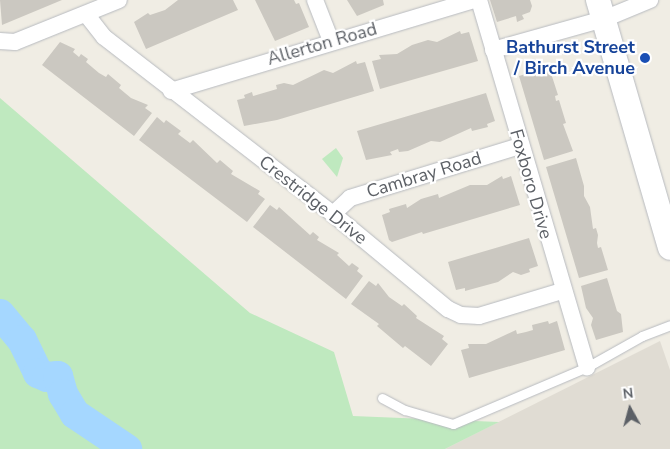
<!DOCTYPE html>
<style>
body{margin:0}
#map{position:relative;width:670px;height:449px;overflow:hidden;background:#f0ede4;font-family:"Nunito Sans",sans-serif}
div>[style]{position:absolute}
.education>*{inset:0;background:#e0dcd3}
.green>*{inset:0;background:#bfe9bf}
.river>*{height:30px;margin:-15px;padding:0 15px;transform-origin:15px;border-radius:15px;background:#a5d7ff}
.building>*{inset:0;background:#cbc8c1}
.roads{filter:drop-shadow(0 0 1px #b7babf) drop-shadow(0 0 1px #b7babf)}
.lane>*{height:9px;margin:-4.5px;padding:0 4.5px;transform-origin:4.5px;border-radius:4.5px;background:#fff}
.street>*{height:16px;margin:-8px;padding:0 8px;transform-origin:8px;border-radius:8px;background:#fff}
.secondary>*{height:24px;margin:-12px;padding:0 12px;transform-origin:12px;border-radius:12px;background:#fff}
.dots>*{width:14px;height:14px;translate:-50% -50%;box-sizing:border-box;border:2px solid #fff;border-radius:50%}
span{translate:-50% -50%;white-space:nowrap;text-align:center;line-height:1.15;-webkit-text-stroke:4.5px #fff;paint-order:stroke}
.street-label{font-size:18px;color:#5c6066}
.transit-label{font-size:18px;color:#164399;font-weight:700}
.right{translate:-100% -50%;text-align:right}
.north{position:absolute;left:605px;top:384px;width:50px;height:50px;-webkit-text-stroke:4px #fff;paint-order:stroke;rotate:353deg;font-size:14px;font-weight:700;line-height:20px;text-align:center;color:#5c6066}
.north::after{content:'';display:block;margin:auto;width:18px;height:22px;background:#5c6066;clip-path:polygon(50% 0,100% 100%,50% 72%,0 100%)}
</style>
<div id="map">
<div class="education">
<i style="clip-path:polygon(660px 341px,670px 370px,670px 449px,445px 449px)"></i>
</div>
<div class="green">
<i style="clip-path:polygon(0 98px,250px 313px,334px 352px,353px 416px,499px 422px,445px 449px,0 449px)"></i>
<i style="clip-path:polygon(336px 148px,343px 158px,337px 177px,322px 159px)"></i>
</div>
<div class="river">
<i style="left:0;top:314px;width:34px;rotate:50deg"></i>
<i style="left:22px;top:340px;width:37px;rotate:64deg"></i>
<i style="left:38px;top:373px;width:10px;rotate:24deg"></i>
<i style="left:47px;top:377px;width:11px;rotate:-5deg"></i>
<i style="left:58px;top:376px;width:19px;rotate:74deg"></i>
<i style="left:63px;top:394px;width:23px;rotate:59deg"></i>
<i style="left:75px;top:414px;width:63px;rotate:33.9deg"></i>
</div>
<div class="building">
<i style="clip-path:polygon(0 0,62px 0,2px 25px)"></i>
<i style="clip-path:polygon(178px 0,233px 0,238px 10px,146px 49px,134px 22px,148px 13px,150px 15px,165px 10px)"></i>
<i style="clip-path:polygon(255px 0,294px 0,296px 4px,299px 3px,309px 27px,275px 41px)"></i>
<i style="clip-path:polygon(347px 0,383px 0,384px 5px,357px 16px)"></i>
<i style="clip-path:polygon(490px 0,530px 0,532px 6px,530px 12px,522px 15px,524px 19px,517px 22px,516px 16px,497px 22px)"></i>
<i style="clip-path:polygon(460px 31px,461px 34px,469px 32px,478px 61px,380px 89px,372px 61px,381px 59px,379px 55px,397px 54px,412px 45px,428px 40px,437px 42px)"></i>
<i style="clip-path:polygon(60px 42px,75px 49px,73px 52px,79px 57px,81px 54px,88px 59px,86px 62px,99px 73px,106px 77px,108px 74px,121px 85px,119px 88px,131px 98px,148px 105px,145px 108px,152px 113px,134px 136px,42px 65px)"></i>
<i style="clip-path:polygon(356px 61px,357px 64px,365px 62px,374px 91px,277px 120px,244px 126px,237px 100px,245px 98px,244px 95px,252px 92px,253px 96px,277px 89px,276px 85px,284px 83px,293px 85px,324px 70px,333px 73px)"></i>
<i style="clip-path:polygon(549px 67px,558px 95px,555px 96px,556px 101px,559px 100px,566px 123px,563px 124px,573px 151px,544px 160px,519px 76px)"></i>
<i style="clip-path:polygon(486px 93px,495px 121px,487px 124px,488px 127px,472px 131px,471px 128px,440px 142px,431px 141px,408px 151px,399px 152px,398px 149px,390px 152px,392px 155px,366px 160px,357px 131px)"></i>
<i style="clip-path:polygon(157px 117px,164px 123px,166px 120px,181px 131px,178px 134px,190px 143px,193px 140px,217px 163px,220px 160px,233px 171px,231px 174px,260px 191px,258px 194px,265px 199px,247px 222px,139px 140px)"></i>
<i style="clip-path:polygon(576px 158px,584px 186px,584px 196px,590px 207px,593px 229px,596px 228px,598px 235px,597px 243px,598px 248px,601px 247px,608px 270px,579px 278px,546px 167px)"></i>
<i style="clip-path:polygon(502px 176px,503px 179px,511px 176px,520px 205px,423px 234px,422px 232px,392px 242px,389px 240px,382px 215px,390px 212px,389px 209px,406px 204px,407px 208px,421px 199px,438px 194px,439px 198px,470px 185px,487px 185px)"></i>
<i style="clip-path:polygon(270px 205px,277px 210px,279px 207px,310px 235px,313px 232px,319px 237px,317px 240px,339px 253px,337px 255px,349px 266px,352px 263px,359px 268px,357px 271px,363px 276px,346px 299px,253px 227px)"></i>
<i style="clip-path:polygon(529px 238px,538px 266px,529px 269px,530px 272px,521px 275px,513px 272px,498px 282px,465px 291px,465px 288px,456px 290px,448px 262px)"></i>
<i style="clip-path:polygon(607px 278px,617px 311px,621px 314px,623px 332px,596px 340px,591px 325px,593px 318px,586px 308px,581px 286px)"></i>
<i style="clip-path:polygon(369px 281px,376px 286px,378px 283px,389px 297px,402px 306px,404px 304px,417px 316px,416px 318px,444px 336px,442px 339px,448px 344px,431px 366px,405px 346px,403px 348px,377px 326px,379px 324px,351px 304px)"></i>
<i style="clip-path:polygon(548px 321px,549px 324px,557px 321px,565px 350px,469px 378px,461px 350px,469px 348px,468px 344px,486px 344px,516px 330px,517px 334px,526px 332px,533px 330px,532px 325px)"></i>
</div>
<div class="roads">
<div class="lane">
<i style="left:382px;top:398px;width:26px;rotate:28deg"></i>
<i style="left:405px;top:410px;width:50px;rotate:16.3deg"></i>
<i style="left:453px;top:424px;width:146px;rotate:-23deg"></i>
<i style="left:587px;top:367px;width:63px;rotate:-29.4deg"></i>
<i style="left:642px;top:336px;width:30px;rotate:-21deg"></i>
</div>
<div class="street">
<i style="left:315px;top:0;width:44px;rotate:68.7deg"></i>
<i style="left:479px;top:0;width:383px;rotate:73.6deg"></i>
<i style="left:86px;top:14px;width:29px;rotate:52deg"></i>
<i style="left:104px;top:37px;width:289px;rotate:37.7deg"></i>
<i style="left:333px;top:214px;width:149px;rotate:39.6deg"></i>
<i style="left:448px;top:309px;width:14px;rotate:25deg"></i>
<i style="left:461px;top:315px;width:18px;rotate:3deg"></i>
<i style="left:479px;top:316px;width:87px;rotate:-16.8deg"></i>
<i style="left:0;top:41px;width:15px;rotate:4deg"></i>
<i style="left:15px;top:42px;width:112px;rotate:-22deg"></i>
<i style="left:493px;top:50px;width:115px;rotate:-15.6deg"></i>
<i style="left:604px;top:19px;width:50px;rotate:-22.4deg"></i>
<i style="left:171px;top:91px;width:316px;rotate:-16.7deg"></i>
<i style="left:333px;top:214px;width:23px;rotate:-43deg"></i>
<i style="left:350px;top:198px;width:178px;rotate:-17deg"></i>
</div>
<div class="secondary">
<i style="left:598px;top:0;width:258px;rotate:73.8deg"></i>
</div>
</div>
<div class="dots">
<i style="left:645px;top:58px;background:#1a4fb4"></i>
</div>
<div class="street-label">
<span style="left:322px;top:44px;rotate:-16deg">Allerton Road</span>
<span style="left:424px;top:175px;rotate:-17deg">Cambray Road</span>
<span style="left:531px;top:184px;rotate:74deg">Foxboro Drive</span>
<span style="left:313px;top:200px;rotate:38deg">Crestridge Drive</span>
</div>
<div class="transit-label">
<span class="right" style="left:635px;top:58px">Bathurst Street<br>/ Birch Avenue</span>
</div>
<div class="north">N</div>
</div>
